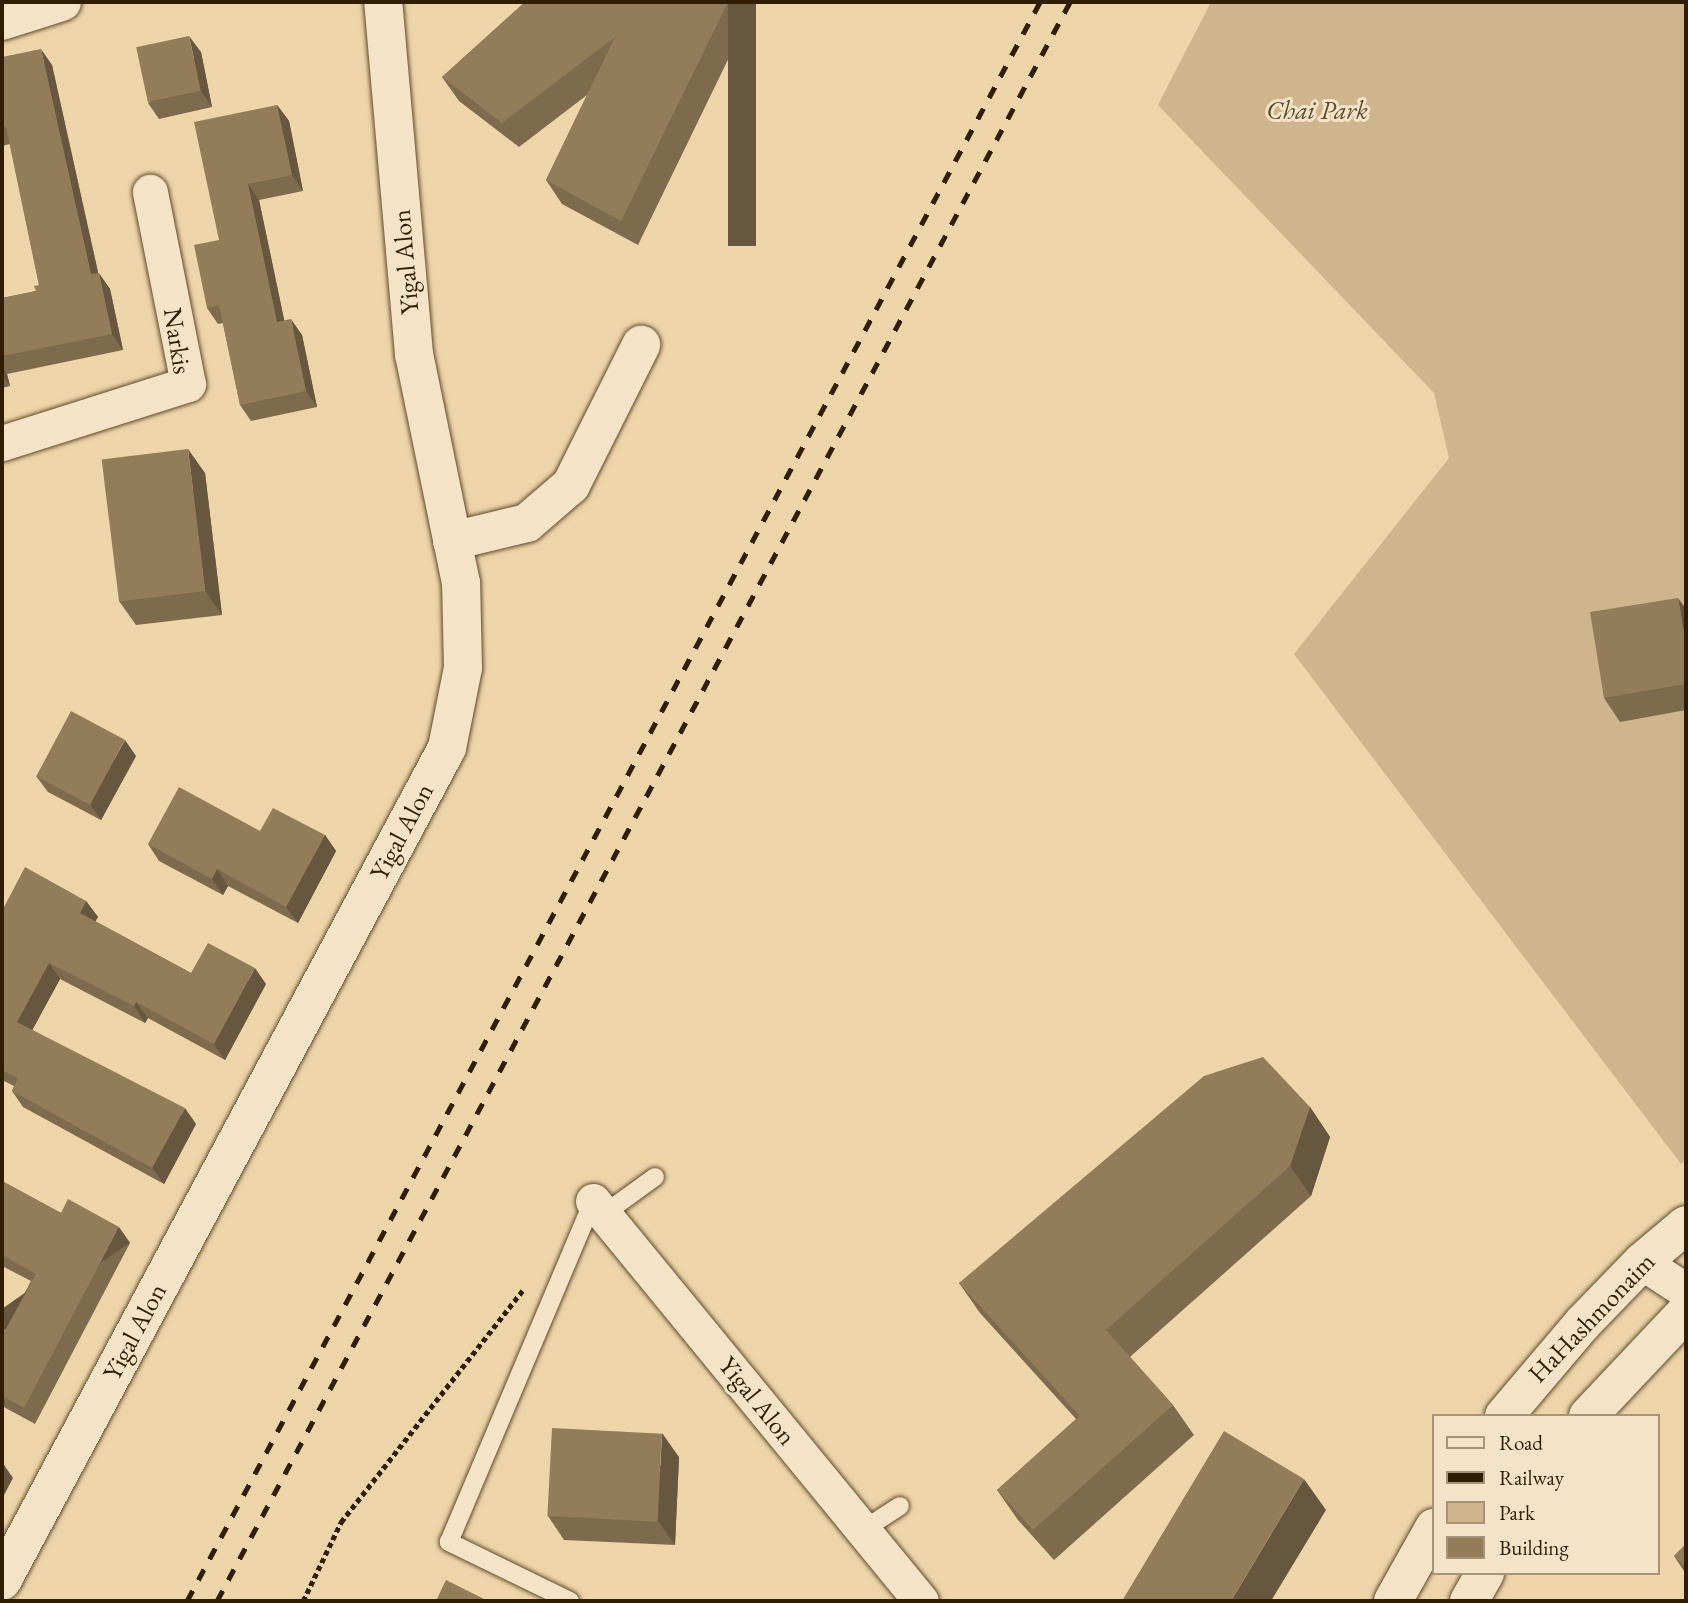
<!DOCTYPE html>
<style>
body{margin:0}
#map{position:relative;width:1688px;height:1603px;overflow:hidden;background:#eed4a9;font-family:"EB Garamond",serif}
div>[style]{position:absolute}
.green>*{inset:0;background:#ceb58d}
.path>*{height:4.5px;margin-top:-2.25px;transform-origin:0;background:repeating-linear-gradient(90deg,#311d03 0 5px,transparent 0 8.5px)}
.roads{filter:drop-shadow(0 0 2px #604b2c) drop-shadow(0 0 2px #604b2c)}
.lane>*{height:18px;margin:-9px;padding:0 9px;transform-origin:9px;border-radius:9px;background:#f4e3c7}
.street>*{height:35px;margin:-17.5px;padding:0 17.5px;transform-origin:17.5px;border-radius:17.5px;background:#f4e3c7}
.secondary>*{height:38px;margin:-19px;padding:0 19px;transform-origin:19px;border-radius:19px;background:#f4e3c7}
.rail>*{height:5px;margin-top:-2.5px;transform-origin:0;background:repeating-linear-gradient(90deg,#311d03 0 12px,transparent 0 24px)}
.wall>*{inset:0;background:#7e6b4d}
.shaded-wall>*{inset:0;background:#67573e;transform-origin:0 0}
.building>*{inset:0;background:#937c59;transform-origin:0 0}
span{translate:-50% -50%;white-space:nowrap;text-align:center;line-height:1.15;-webkit-text-stroke:6px #f4e3c7;paint-order:stroke}
.park-label{font-size:26px;color:#604b2c;font-style:italic}
.street-label{font-size:26px;color:#311d03}
.frame{position:absolute;inset:0;border:4px solid #311d03;pointer-events:none}
.legend{position:absolute;left:1432px;top:1414px;width:228px;height:161px;box-sizing:border-box;background:#f4e3c7;border:2px solid #a69479;margin:0;padding:9px 12px;list-style:none;font-size:21px;color:#311d03}
.legend li{display:flex;align-items:center;gap:14px;height:35px}
.legend b{width:35px;border:2px solid #a69479}
</style>
<div id="map">
<div class="green">
<i style="clip-path:polygon(1211px 2px,1686px 2px,1686px 1160px,1681px 1164px,1294px 654px,1449px 458px,1434px 393px,1158px 105px)"></i>
</div>
<div class="path">
<i style="left:303px;top:1601px;width:88px;rotate:-64.3deg"></i>
<i style="left:341px;top:1522px;width:295px;rotate:-51.9deg"></i>
</div>
<div class="roads">
<div class="lane">
<i style="left:604px;top:1214px;width:63px;rotate:-36deg"></i>
<i style="left:863px;top:1530px;width:44px;rotate:-33deg"></i>
<i style="left:570px;top:1601px;width:135px;rotate:-154deg"></i>
<i style="left:449px;top:1542px;width:370px;rotate:-67.1deg"></i>
</div>
<div class="street">
<i style="left:2px;top:443px;width:195px;rotate:-17.6deg"></i>
<i style="left:188px;top:384px;width:196px;rotate:-101.2deg"></i>
<i style="left:593px;top:1201px;width:517px;rotate:50.65deg"></i>
<i style="left:1642px;top:1262px;width:53px;rotate:33.4deg"></i>
</div>
<div class="secondary">
<i style="left:2px;top:21px;width:63px;rotate:-17.6deg"></i>
<i style="left:452px;top:541px;width:77px;rotate:-13.5deg"></i>
<i style="left:527px;top:523px;width:58px;rotate:-40.8deg"></i>
<i style="left:571px;top:485px;width:157px;rotate:-63.4deg"></i>
<i style="left:1504px;top:1416px;width:122px;rotate:-49.7deg"></i>
<i style="left:1583px;top:1323px;width:85px;rotate:-46deg"></i>
<i style="left:1642px;top:1262px;width:57px;rotate:-40.1deg"></i>
<i style="left:1588px;top:1416px;width:143px;rotate:-46.7deg"></i>
<i style="left:2px;top:1581px;width:944px;rotate:-61.89deg"></i>
<i style="left:447px;top:748px;width:82px;rotate:-78.7deg"></i>
<i style="left:463px;top:668px;width:85px;rotate:-91.3deg"></i>
<i style="left:461px;top:583px;width:234px;rotate:-101.6deg"></i>
<i style="left:414px;top:354px;width:353px;rotate:-95deg"></i>
<i style="left:1393px;top:1601px;width:84px;rotate:-60.7deg"></i>
<i style="left:1469px;top:1601px;width:32px;rotate:-60deg"></i>
</div>
</div>
<div class="rail">
<i style="left:187px;top:1601px;width:1812px;rotate:-61.92deg"></i>
<i style="left:217px;top:1601px;width:1812px;rotate:-61.92deg"></i>
</div>
<div class="wall">
<i style="clip-path:polygon(525px 2px,756px 2px,638px 245px,562px 204px,546px 180px,587px 95px,519px 147px,459px 101px,442px 77px)"></i>
<i style="clip-path:polygon(201px 52px,212px 107px,159px 119px,148px 103px)"></i>
<i style="clip-path:polygon(2px 57px,52px 65px,98px 273px,110px 289px,123px 350px,7px 374px,10px 386px,2px 388px,2px 298px,36px 291px,39px 285px,10px 144px,2px 146px)"></i>
<i style="clip-path:polygon(277px 105px,289px 121px,303px 191px,259px 200px,284px 320px,302px 335px,317px 407px,251px 421px,240px 405px,223px 323px,218px 324px,207px 308px,219px 240px)"></i>
<i style="clip-path:polygon(205px 473px,222px 615px,136px 625px,119px 601px)"></i>
<i style="clip-path:polygon(1686px 609px,1686px 710px,1620px 722px,1604px 698px)"></i>
<i style="clip-path:polygon(136px 756px,101px 820px,48px 792px,36px 776px)"></i>
<i style="clip-path:polygon(260px 831px,325px 835px,336px 851px,298px 923px,228px 886px,223px 895px,159px 861px,148px 844px)"></i>
<i style="clip-path:polygon(86px 901px,98px 917px,95px 921px,191px 973px,266px 984px,225px 1060px,148px 1018px,145px 1023px,60px 979px,32px 1030px,196px 1124px,164px 1184px,23px 1107px,12px 1091px,14px 1086px,2px 1080px,2px 911px)"></i>
<i style="clip-path:polygon(1310px 1107px,1330px 1137px,1311px 1196px,1130px 1357px,1173px 1405px,1194px 1435px,1054px 1560px,1018px 1520px,997px 1490px,1076px 1419px,980px 1313px,959px 1283px)"></i>
<i style="clip-path:polygon(2px 1181px,61px 1213px,130px 1243px,35px 1424px,2px 1406px,2px 1336px,31px 1281px,2px 1266px)"></i>
<i style="clip-path:polygon(679px 1457px,675px 1545px,564px 1540px,548px 1516px)"></i>
<i style="clip-path:polygon(1686px 1544px,1686px 1574px,1674px 1556px)"></i>
</div>
<div class="shaded-wall">
<i style="left:728px;top:2px;width:28px;height:244px"></i>
<i style="clip-path:polygon(189px 36px,201px 52px,212px 107px,201px 91px)"></i>
<i style="clip-path:polygon(41px 49px,52px 65px,102px 290px,91px 274px)"></i>
<i style="clip-path:polygon(277px 105px,289px 121px,303px 191px,292px 175px)"></i>
<i style="clip-path:polygon(248px 184px,259px 200px,288px 338px,277px 322px)"></i>
<i style="clip-path:polygon(99px 273px,110px 289px,123px 350px,112px 334px)"></i>
<i style="clip-path:polygon(291px 319px,302px 335px,317px 407px,306px 391px)"></i>
<i style="clip-path:polygon(2px 366px,7px 374px,10px 386px,2px 375px)"></i>
<i style="clip-path:polygon(188px 449px,205px 473px,222px 615px,205px 591px)"></i>
<i style="clip-path:polygon(1678px 598px,1686px 609px,1686px 644px)"></i>
<i style="clip-path:polygon(125px 740px,136px 756px,101px 820px,90px 804px)"></i>
<i style="clip-path:polygon(325px 835px,336px 851px,298px 923px,286px 907px)"></i>
<i style="clip-path:polygon(217px 869px,228px 886px,223px 895px,212px 879px)"></i>
<i style="clip-path:polygon(86px 901px,98px 917px,91px 929px,80px 913px)"></i>
<i style="clip-path:polygon(49px 963px,60px 979px,28px 1038px,17px 1022px)"></i>
<i style="clip-path:polygon(255px 968px,266px 984px,225px 1060px,214px 1044px)"></i>
<i style="clip-path:polygon(136px 1002px,148px 1018px,145px 1023px,134px 1006px)"></i>
<i style="clip-path:polygon(1310px 1107px,1330px 1137px,1311px 1196px,1290px 1166px)"></i>
<i style="clip-path:polygon(185px 1108px,196px 1124px,164px 1184px,152px 1168px)"></i>
<i style="left:119px;top:1227px;width:19px;height:204px;rotate:55deg"></i>
<i style="clip-path:polygon(662px 1433px,679px 1457px,675px 1545px,658px 1521px)"></i>
<i style="clip-path:polygon(2px 1462px,13px 1478px,2px 1499px)"></i>
<i style="clip-path:polygon(1304px 1479px,1326px 1510px,1271px 1601px,1231px 1601px)"></i>
</div>
<div class="building">
<i style="clip-path:polygon(525px 2px,728px 2px,621px 221px,546px 180px,615px 37px,502px 123px,442px 77px)"></i>
<i style="left:189px;top:36px;width:56px;height:54px;rotate:78deg"></i>
<i style="clip-path:polygon(41px 49px,91px 274px,99px 273px,112px 334px,2px 356px,2px 298px,36px 291px,34px 286px,39px 285px,6px 127px,2px 128px,2px 57px)"></i>
<i style="clip-path:polygon(277px 105px,292px 175px,248px 184px,277px 322px,291px 319px,306px 391px,240px 405px,219px 305px,207px 308px,194px 245px,219px 240px,194px 122px)"></i>
<i style="left:188px;top:449px;width:143px;height:87px;rotate:83deg"></i>
<i style="clip-path:polygon(1678px 598px,1686px 644px,1686px 684px,1604px 698px,1590px 612px)"></i>
<i style="left:71px;top:711px;width:61px;height:74px;rotate:28deg"></i>
<i style="clip-path:polygon(179px 787px,260px 831px,273px 808px,325px 835px,286px 907px,217px 869px,212px 879px,148px 844px)"></i>
<i style="clip-path:polygon(25px 867px,86px 901px,80px 913px,191px 973px,208px 943px,255px 968px,214px 1044px,136px 1002px,134px 1006px,49px 963px,17px 1022px,185px 1108px,152px 1168px,12px 1091px,18px 1078px,2px 1070px,2px 911px)"></i>
<i style="clip-path:polygon(1263px 1057px,1310px 1107px,1290px 1166px,1106px 1330px,1173px 1405px,1033px 1530px,997px 1490px,1080px 1416px,959px 1283px,1204px 1076px)"></i>
<i style="clip-path:polygon(2px 1181px,61px 1213px,68px 1199px,119px 1227px,24px 1408px,2px 1396px,2px 1336px,36px 1274px,2px 1255px)"></i>
<i style="left:552px;top:1428px;width:110px;height:88px;rotate:3deg"></i>
<i style="clip-path:polygon(1224px 1431px,1304px 1479px,1231px 1601px,1122px 1601px)"></i>
<i style="clip-path:polygon(1686px 1544px,1686px 1568px,1674px 1556px)"></i>
<i style="clip-path:polygon(446px 1580px,488px 1601px,436px 1601px)"></i>
</div>
<div class="park-label">
<span style="left:1317px;top:111px">Chai Park</span>
</div>
<div class="street-label">
<span style="left:406px;top:262px;rotate:-95deg">Yigal Alon</span>
<span style="left:177px;top:341px;rotate:81deg">Narkis</span>
<span style="left:402px;top:832px;rotate:-62deg">Yigal Alon</span>
<span style="left:1592px;top:1318px;rotate:-46deg">HaHashmonaim</span>
<span style="left:135px;top:1332px;rotate:-62deg">Yigal Alon</span>
<span style="left:757px;top:1401px;rotate:51deg">Yigal Alon</span>
</div>
<div class="frame"></div>
<ul class="legend">
<li><b style="height:9px;background:#f4e3c7"></b>Road</li>
<li><b style="height:9px;background:#311d03"></b>Railway</li>
<li><b style="height:19px;background:#ceb58d"></b>Park</li>
<li><b style="height:19px;background:#937c59"></b>Building</li>
</ul>
</div>
